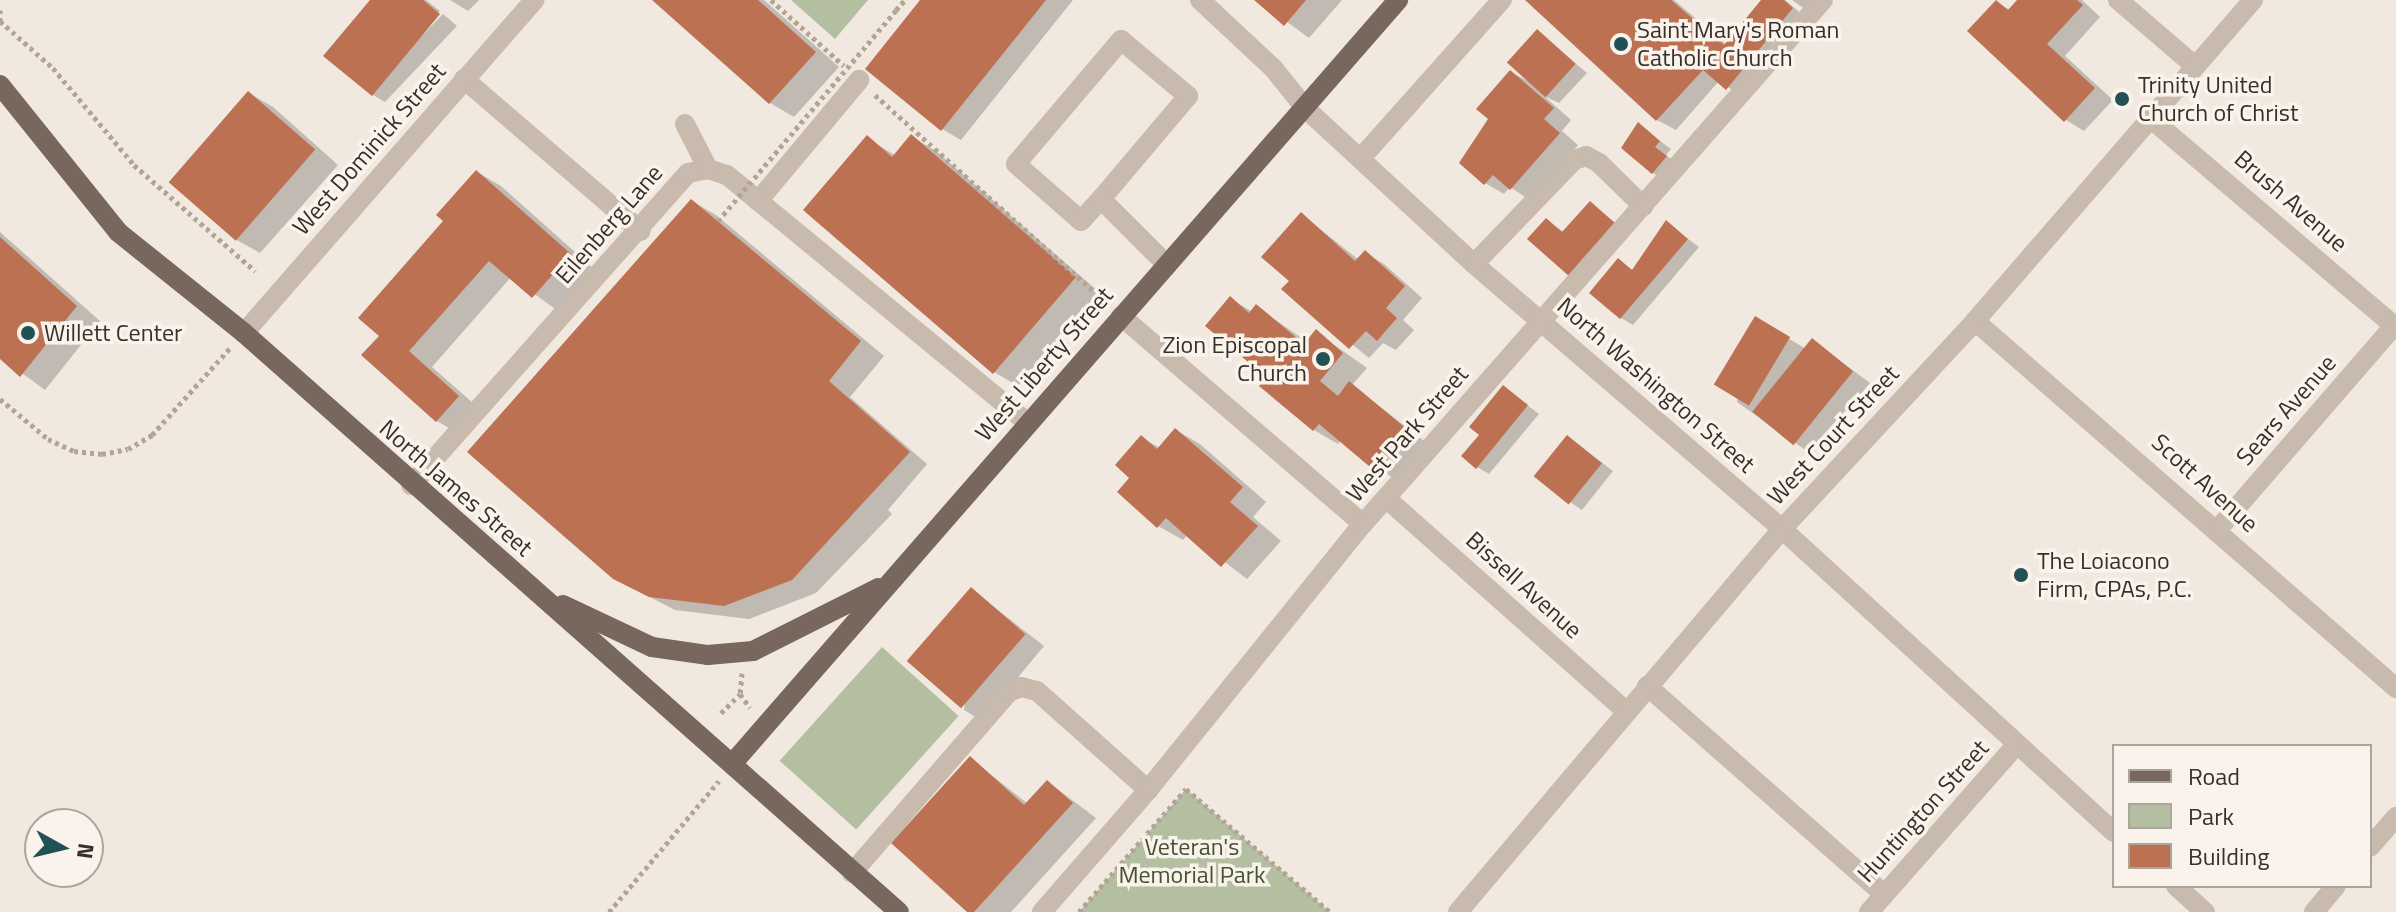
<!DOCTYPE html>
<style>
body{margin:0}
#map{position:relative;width:2396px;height:912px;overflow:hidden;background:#f1e9e0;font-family:"Titillium Web",sans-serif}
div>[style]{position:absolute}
.green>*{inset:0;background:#b3bfa0;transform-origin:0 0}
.shadow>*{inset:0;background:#0003}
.building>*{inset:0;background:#bc7153;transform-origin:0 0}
.path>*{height:5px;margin-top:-2.5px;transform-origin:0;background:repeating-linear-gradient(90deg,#b4a496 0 4px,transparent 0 8px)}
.minor>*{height:20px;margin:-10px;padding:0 10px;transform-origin:10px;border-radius:10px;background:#c8baac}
.major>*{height:20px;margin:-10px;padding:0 10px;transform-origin:10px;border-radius:10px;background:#77675d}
.path-bridge>*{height:5px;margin-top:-2.5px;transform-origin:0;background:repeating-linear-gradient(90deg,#b4a496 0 4px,transparent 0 8px)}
.dots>*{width:22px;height:22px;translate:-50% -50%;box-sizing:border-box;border:4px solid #f9f3ec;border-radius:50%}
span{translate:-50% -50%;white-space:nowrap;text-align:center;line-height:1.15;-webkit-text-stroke:7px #f9f3ec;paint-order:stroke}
.poi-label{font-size:24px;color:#372f2a}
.left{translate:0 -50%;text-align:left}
.right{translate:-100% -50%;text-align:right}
.street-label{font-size:24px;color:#372f2a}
.park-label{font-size:24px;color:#455330}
.legend{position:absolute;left:2112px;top:744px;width:260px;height:144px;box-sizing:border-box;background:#f9f3ec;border:2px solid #aba59e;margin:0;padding:10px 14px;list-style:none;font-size:24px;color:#372f2a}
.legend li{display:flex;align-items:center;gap:16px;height:40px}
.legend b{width:40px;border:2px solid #aba59e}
.north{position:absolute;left:24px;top:808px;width:80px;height:80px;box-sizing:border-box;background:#f9f3ec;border:2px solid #aba59e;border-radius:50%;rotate:98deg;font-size:22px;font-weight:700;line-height:32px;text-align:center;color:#372f2a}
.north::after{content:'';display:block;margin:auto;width:28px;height:36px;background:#235055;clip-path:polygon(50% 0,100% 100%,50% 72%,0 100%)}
</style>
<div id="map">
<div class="green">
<i style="clip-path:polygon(791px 0,868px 0,835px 39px)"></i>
<i style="left:882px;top:647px;width:103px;height:153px;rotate:42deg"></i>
<i style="clip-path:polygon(1186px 789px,1330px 912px,1079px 912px)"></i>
</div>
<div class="shadow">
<i style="clip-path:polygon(372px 0,426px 0,440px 11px,403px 55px,443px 14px,457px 26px,385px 102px,373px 95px)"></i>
<i style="clip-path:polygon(450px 0,479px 0,468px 11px)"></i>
<i style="clip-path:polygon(655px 0,764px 0,839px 67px,794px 117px,770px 103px)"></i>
<i style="clip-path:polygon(923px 0,1073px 0,961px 140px,942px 129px)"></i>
<i style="clip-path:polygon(1257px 0,1342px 0,1309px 38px)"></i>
<i style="clip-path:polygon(1528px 0,1674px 0,1727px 45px,1763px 0,1785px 0,1804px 16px,1740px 95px,1719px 81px,1676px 130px,1657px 120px)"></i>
<i style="clip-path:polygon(1792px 0,1831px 0,1816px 17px)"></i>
<i style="clip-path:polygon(2020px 0,2082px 0,2100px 17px,2065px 56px,2113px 100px,2084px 131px,2066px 120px,1997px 3px,2010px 10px)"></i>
<i style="clip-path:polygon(1537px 31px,1587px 73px,1559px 103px,1544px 96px,1571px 120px,1562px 131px,1578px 145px,1530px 200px,1510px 187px,1504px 194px,1485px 183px,1491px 119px,1510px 72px,1535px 84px)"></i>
<i style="clip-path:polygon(249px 93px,273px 107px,338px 165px,260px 253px,235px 239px,171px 181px)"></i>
<i style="clip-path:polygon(1638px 125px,1671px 149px,1666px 155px,1678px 165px,1665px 180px,1653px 173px)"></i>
<i style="clip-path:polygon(912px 137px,936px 151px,1099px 292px,1018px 386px,994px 372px,867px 138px,896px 156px)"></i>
<i style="clip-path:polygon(477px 172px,501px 186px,594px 269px,558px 311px,511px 277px,432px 367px,482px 411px,461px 435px,437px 421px,381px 336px)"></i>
<i style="clip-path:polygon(692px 201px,716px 215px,884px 356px,850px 397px,927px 464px,888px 510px,892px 514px,816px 593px,749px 619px,675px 610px,640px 592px)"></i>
<i style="clip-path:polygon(1590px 203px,1627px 232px,1530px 239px,1546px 220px,1565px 233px)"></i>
<i style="clip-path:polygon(1301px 214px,1359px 260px,1365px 253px,1384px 264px,1422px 298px,1403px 320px,1414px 330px,1396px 350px,1383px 343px,1369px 358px,1284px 289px,1291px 280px)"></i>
<i style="clip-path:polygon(1666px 223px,1699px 247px,1633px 325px,1621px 318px,1618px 261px,1634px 271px)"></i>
<i style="clip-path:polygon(0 232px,100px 321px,45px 390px,0 357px)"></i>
<i style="clip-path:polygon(1230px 299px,1253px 312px,1257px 307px,1307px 342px,1316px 332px,1367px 368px,1352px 385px,1432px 447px,1401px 484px,1341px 440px,1338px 444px,1314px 430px,1269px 377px)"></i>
<i style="clip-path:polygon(1756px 319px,1806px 349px,1813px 341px,1870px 383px,1811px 454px,1737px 402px)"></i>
<i style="clip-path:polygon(1504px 388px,1539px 414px,1489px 474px,1477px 467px,1482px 435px)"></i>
<i style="clip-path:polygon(1176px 430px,1200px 444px,1266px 502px,1253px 517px,1281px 541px,1247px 579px,1188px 534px,1183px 540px,1158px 526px,1132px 478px,1142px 438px,1160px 448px)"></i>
<i style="clip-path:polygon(1568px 437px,1613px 471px,1582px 510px,1570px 502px)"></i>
<i style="clip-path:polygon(972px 590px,1044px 646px,982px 721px,964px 710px)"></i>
<i style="clip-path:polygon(970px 758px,1028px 804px,1048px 782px,1096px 818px,1011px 912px,970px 912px)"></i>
</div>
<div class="building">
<i style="clip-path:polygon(370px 0,423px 0,440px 14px,372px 96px,323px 56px)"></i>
<i style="clip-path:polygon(652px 0,758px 0,816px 52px,769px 104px)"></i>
<i style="clip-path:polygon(920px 0,1046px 0,941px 131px,865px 69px)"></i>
<i style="clip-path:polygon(1254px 0,1306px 0,1284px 26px)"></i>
<i style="clip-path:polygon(1525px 0,1671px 0,1724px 45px,1761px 0,1784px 0,1793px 8px,1726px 90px,1703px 70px,1656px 121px)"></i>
<i style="clip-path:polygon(1996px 0,2008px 10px,2017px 0,2077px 0,2083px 5px,2047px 44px,2095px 88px,2064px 122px,1967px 31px)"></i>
<i style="left:1537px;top:29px;width:52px;height:45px;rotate:42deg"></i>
<i style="clip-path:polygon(1510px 70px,1554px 108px,1544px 119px,1560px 133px,1510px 190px,1493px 175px,1484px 185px,1459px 163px,1488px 119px,1476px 109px)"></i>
<i style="left:248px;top:91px;width:89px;height:121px;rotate:41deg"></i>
<i style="clip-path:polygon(1638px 122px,1660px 141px,1655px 147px,1667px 156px,1652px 174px,1621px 148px)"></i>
<i style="clip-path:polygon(911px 134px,1076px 277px,993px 374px,803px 210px,867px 135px,892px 157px)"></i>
<i style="clip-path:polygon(476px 170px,571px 254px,532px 298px,489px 261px,409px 351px,459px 396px,436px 422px,361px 355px,379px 336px,358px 318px,443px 221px,436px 215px)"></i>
<i style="clip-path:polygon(691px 199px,861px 341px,829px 381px,910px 452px,792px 580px,724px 606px,649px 597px,613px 579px,467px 452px)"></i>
<i style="clip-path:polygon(1590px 201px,1616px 224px,1570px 277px,1527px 239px,1546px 218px,1562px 232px)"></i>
<i style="clip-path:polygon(1301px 212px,1355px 261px,1365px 250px,1405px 286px,1386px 308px,1397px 318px,1377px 341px,1366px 331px,1349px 349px,1281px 289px,1289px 281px,1261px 257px)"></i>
<i style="clip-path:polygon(1666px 220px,1688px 239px,1620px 319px,1589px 293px,1618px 258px,1632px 270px)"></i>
<i style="clip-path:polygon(0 237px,77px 306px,20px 377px,0 359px)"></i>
<i style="clip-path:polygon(1230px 296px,1249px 313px,1256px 304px,1304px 344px,1316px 329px,1343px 353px,1320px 381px,1338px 396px,1349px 381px,1409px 431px,1376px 472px,1319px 424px,1313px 431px,1259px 386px,1266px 377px,1205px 326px)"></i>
<i style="left:1755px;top:316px;width:41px;height:80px;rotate:31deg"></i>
<i style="left:1812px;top:338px;width:53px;height:95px;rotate:39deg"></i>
<i style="clip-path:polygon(1503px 385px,1528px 405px,1476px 469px,1461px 456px,1479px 435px,1469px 427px)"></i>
<i style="clip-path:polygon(1175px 428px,1243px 487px,1230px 502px,1258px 526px,1221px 567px,1166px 518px,1157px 528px,1117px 492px,1129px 478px,1115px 465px,1141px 435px,1157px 449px)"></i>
<i style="left:1567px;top:435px;width:45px;height:53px;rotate:39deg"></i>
<i style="left:971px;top:587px;width:72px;height:98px;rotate:41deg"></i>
<i style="clip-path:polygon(970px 756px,1024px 805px,1047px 780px,1073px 803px,974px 912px,967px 912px,891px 843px)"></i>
</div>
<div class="path">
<i style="left:771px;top:0;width:98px;rotate:42.1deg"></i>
<i style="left:0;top:10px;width:11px;rotate:90deg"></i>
<i style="left:0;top:21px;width:71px;rotate:41.6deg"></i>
<i style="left:53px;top:68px;width:126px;rotate:50.1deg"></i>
<i style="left:134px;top:165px;width:161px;rotate:41.2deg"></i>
<i style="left:896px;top:10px;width:13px;rotate:-48deg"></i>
<i style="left:875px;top:95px;width:310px;rotate:41.9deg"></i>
<i style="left:0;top:399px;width:62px;rotate:39.8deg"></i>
<i style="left:48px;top:439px;width:29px;rotate:25deg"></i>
<i style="left:74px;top:451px;width:28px;rotate:6deg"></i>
<i style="left:102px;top:454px;width:26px;rotate:-11deg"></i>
<i style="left:128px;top:449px;width:28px;rotate:-30deg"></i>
<i style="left:152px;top:435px;width:117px;rotate:-48.1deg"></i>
<i style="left:742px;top:673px;width:21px;rotate:95deg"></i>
<i style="left:740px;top:694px;width:17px;rotate:54deg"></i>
<i style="left:721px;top:713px;width:27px;rotate:-45deg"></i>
<i style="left:609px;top:912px;width:171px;rotate:-50deg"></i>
<i style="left:1079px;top:912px;width:163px;rotate:-49deg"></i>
<i style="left:1186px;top:789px;width:189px;rotate:40.5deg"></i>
</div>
<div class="minor">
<i style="left:1200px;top:0;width:100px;rotate:43deg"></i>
<i style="left:1273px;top:68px;width:51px;rotate:51.3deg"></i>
<i style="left:1305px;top:108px;width:230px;rotate:42.7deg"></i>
<i style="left:1474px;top:264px;width:406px;rotate:40.7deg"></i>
<i style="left:1782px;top:529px;width:449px;rotate:42.4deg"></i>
<i style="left:2118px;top:0;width:101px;rotate:40.6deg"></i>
<i style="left:464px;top:79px;width:233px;rotate:40.7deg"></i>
<i style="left:2150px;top:118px;width:323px;rotate:40.4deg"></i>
<i style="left:685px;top:124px;width:51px;rotate:62.9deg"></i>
<i style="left:1361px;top:158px;width:212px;rotate:-48.3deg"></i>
<i style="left:1101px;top:199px;width:135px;rotate:-49.8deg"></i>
<i style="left:1188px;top:96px;width:87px;rotate:-140.1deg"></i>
<i style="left:1121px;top:40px;width:162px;rotate:130.3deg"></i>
<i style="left:1016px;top:164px;width:86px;rotate:41.2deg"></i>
<i style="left:1081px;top:221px;width:30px;rotate:-48deg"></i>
<i style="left:1101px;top:199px;width:93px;rotate:45deg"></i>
<i style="left:758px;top:201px;width:158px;rotate:-50.1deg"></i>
<i style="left:1474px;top:264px;width:144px;rotate:-46.1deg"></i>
<i style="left:1574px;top:160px;width:13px;rotate:-18deg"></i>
<i style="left:1586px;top:156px;width:15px;rotate:28deg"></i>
<i style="left:1599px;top:163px;width:62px;rotate:44.3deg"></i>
<i style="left:1121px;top:316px;width:319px;rotate:40.7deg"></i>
<i style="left:1975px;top:321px;width:559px;rotate:41.08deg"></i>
<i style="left:244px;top:333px;width:442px;rotate:-48.9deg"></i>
<i style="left:411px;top:485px;width:417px;rotate:-48.4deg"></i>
<i style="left:688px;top:173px;width:20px;rotate:-11deg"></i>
<i style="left:708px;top:169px;width:20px;rotate:18deg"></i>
<i style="left:727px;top:175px;width:389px;rotate:39.5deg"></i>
<i style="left:1387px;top:499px;width:319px;rotate:41.6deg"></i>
<i style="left:2218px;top:529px;width:269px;rotate:-49.1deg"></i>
<i style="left:1647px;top:686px;width:315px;rotate:41.3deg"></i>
<i style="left:2370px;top:847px;width:40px;rotate:-49deg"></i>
<i style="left:852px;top:873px;width:240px;rotate:-49.1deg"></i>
<i style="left:1009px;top:692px;width:13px;rotate:-23deg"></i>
<i style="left:1021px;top:687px;width:16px;rotate:14deg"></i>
<i style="left:1037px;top:691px;width:149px;rotate:41.7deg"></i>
<i style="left:2176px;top:886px;width:39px;rotate:42deg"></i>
<i style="left:1042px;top:912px;width:162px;rotate:-49deg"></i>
<i style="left:1148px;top:790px;width:342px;rotate:-51.1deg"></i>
<i style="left:1363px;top:524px;width:697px;rotate:-48.72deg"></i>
<i style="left:1458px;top:912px;width:502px;rotate:-49.77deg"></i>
<i style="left:1782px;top:529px;width:284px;rotate:-47.1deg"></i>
<i style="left:1975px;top:321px;width:425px;rotate:-49.1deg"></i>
<i style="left:1869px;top:912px;width:222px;rotate:-48.6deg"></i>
<i style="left:2314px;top:912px;width:34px;rotate:-50deg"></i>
</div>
<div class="major">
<i style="left:0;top:85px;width:189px;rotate:51.2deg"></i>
<i style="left:118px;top:232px;width:161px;rotate:38.7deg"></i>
<i style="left:244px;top:333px;width:874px;rotate:41.48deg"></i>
<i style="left:563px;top:605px;width:98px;rotate:25.3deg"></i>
<i style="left:652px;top:647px;width:57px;rotate:8.1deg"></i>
<i style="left:708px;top:655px;width:45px;rotate:-5.1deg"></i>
<i style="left:753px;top:651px;width:140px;rotate:-26.7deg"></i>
<i style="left:732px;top:764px;width:1014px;rotate:-48.92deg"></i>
</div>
<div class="path-bridge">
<i style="left:718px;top:221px;width:276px;rotate:-49.8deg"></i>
</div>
<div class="dots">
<i style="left:1621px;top:44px;background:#235055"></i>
<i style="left:2122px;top:99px;background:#235055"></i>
<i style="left:28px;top:333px;background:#235055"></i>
<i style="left:1323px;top:359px;background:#235055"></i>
<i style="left:2021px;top:575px;background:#235055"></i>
</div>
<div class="poi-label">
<span class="left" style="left:1637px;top:44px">Saint Mary's Roman<br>Catholic Church</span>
<span class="left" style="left:2138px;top:99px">Trinity United<br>Church of Christ</span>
<span class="left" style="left:44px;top:333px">Willett Center</span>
<span class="right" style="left:1307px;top:359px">Zion Episcopal<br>Church</span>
<span class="left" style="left:2037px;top:575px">The Loiacono<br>Firm, CPAs, P.C.</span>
</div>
<div class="street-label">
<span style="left:369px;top:149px;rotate:-49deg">West Dominick Street</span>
<span style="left:2291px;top:201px;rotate:41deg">Brush Avenue</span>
<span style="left:609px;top:224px;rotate:-49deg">Eilenberg Lane</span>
<span style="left:1044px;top:364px;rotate:-49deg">West Liberty Street</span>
<span style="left:1656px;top:385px;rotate:41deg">North Washington Street</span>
<span style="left:2286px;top:410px;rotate:-49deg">Sears Avenue</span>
<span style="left:1407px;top:434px;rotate:-49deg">West Park Street</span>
<span style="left:1833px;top:435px;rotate:-47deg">West Court Street</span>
<span style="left:2205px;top:483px;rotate:42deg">Scott Avenue</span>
<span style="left:456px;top:488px;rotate:41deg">North James Street</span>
<span style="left:1524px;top:585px;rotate:42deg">Bissell Avenue</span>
<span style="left:1923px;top:811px;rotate:-48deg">Huntington Street</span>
</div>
<div class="park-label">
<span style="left:1192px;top:861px">Veteran's<br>Memorial Park</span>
</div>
<ul class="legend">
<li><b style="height:10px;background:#77675d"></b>Road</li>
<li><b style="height:22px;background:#b3bfa0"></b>Park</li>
<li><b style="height:22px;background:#bc7153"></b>Building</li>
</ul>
<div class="north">N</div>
</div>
